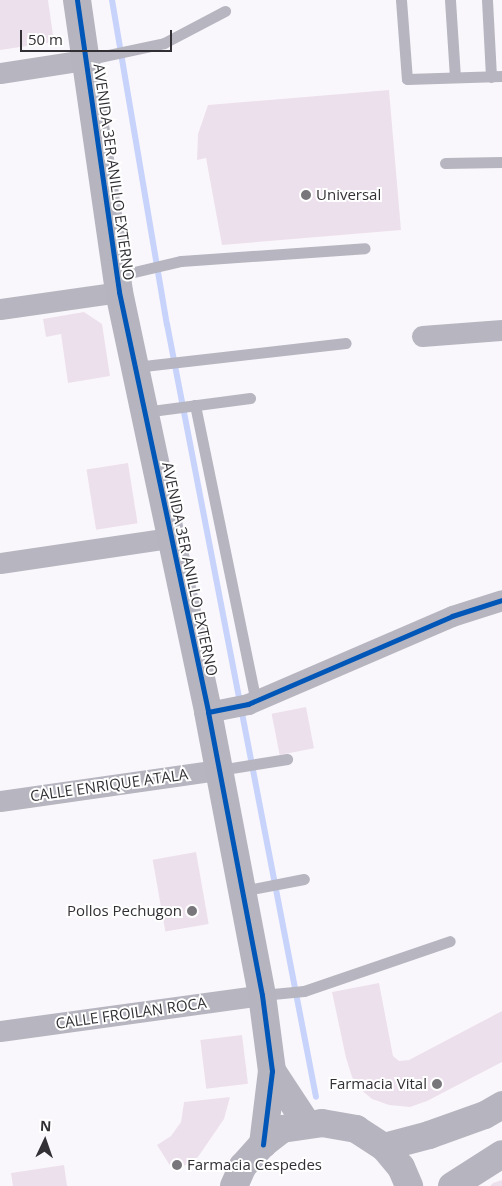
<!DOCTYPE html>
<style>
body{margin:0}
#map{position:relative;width:502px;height:1186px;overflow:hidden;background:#faf7fc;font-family:"Open Sans",sans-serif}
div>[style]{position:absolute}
.stream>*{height:6px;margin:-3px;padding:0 3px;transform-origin:3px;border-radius:3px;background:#c7d3fb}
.building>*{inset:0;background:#ede0ed;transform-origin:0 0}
.lane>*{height:11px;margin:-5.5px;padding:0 5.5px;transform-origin:5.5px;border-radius:5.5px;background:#b7b6c0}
.street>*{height:21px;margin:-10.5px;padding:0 10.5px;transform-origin:10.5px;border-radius:10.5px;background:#b7b6c0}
.secondary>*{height:28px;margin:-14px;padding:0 14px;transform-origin:14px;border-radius:14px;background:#b6b5bf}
.cycleway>*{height:5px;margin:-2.5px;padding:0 2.5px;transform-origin:2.5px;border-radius:2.5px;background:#0057b8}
.dots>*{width:14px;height:14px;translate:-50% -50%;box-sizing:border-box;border:2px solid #fff;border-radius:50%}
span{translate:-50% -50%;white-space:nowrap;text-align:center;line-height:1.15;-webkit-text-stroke:4px #fff;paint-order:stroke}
.street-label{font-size:15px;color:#333035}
.poi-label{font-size:15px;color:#333035}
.left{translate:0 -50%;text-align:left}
.right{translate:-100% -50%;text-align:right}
.north{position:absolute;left:20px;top:1116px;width:50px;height:50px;-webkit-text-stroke:4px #fff;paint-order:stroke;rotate:3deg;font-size:14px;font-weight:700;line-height:20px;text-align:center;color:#333035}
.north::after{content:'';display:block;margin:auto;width:18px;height:22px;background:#333035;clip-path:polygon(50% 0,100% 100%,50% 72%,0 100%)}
.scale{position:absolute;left:20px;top:30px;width:152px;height:22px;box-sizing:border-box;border:2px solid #333035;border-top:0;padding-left:6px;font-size:15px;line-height:18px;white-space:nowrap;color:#333035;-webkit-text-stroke:4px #fff;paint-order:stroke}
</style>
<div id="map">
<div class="stream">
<i style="left:112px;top:0;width:329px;rotate:80.4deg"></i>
<i style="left:167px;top:324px;width:787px;rotate:79.09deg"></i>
</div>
<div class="building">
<i style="clip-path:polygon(0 0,48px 0,54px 42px,0 50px)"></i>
<i style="clip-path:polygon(389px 90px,401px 230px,222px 245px,206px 158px,197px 160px,198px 134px,208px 105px)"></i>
<i style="clip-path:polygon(84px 312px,102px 324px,110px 376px,68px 383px,61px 334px,46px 337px,43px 319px)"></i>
<i style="left:128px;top:463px;width:61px;height:42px;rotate:81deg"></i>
<i style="left:306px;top:707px;width:42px;height:35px;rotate:79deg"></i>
<i style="left:196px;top:852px;width:73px;height:44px;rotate:80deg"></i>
<i style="clip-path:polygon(379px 983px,393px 1056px,399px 1061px,409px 1060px,502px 1011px,502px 1062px,427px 1101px,410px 1107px,389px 1105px,372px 1099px,360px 1089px,352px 1077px,346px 1058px,332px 992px)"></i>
<i style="left:242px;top:1035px;width:49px;height:42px;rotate:83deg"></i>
<i style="clip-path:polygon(230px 1097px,224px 1119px,198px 1157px,174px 1172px,157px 1145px,171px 1136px,181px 1122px,184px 1102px)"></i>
<i style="clip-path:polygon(64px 1165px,67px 1186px,13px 1186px,11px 1173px)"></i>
<i style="clip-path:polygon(502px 1180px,502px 1186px,490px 1186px,493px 1183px)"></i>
</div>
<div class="lane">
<i style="left:401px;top:0;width:79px;rotate:85.7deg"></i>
<i style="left:407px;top:79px;width:95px;rotate:-1.8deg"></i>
<i style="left:450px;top:0;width:77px;rotate:86.3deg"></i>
<i style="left:487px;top:0;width:77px;rotate:87deg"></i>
<i style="left:85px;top:60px;width:81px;rotate:-12.1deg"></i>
<i style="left:164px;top:43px;width:69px;rotate:-27.7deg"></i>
<i style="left:445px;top:163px;width:57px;rotate:-1deg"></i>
<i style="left:117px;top:276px;width:66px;rotate:-13.2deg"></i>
<i style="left:181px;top:261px;width:184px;rotate:-4deg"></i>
<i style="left:135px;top:367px;width:212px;rotate:-6.5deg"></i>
<i style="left:195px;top:405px;width:302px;rotate:78.4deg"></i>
<i style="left:144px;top:412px;width:107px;rotate:-7.5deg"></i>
<i style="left:219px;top:770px;width:69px;rotate:-9.2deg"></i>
<i style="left:242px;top:891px;width:63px;rotate:-11deg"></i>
<i style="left:262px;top:995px;width:42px;rotate:-5.4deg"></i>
<i style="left:304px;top:991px;width:154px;rotate:-18.9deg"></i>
</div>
<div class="street">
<i style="left:0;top:73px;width:86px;rotate:-8.7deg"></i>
<i style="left:0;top:309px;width:120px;rotate:-8.1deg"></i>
<i style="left:422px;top:336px;width:80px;rotate:-4.3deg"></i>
<i style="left:0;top:563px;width:172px;rotate:-8.4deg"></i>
<i style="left:208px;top:712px;width:41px;rotate:-11.3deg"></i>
<i style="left:248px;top:704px;width:222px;rotate:-23.3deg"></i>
<i style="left:452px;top:616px;width:52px;rotate:-17.7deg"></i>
<i style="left:0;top:801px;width:221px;rotate:-8.1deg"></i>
<i style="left:0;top:1031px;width:264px;rotate:-7.8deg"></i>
</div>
<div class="secondary">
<i style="left:77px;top:0;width:295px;rotate:81.8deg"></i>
<i style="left:119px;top:292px;width:429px;rotate:78deg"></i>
<i style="left:208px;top:712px;width:288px;rotate:79.2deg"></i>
<i style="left:262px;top:995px;width:77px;rotate:82.5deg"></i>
<i style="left:272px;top:1071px;width:74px;rotate:97deg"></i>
<i style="left:272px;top:1071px;width:64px;rotate:56.6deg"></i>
<i style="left:384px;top:1147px;width:47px;rotate:-14.9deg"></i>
<i style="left:429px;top:1135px;width:59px;rotate:-19.7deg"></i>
<i style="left:485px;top:1115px;width:20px;rotate:-30deg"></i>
<i style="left:234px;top:1186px;width:22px;rotate:-66deg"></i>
<i style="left:243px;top:1166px;width:30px;rotate:-48deg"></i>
<i style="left:263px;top:1144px;width:24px;rotate:-38deg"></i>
<i style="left:282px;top:1129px;width:40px;rotate:-8.5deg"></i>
<i style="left:322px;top:1123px;width:35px;rotate:10deg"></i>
<i style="left:356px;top:1129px;width:33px;rotate:33deg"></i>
<i style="left:384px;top:1147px;width:26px;rotate:50deg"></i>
<i style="left:401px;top:1167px;width:21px;rotate:67deg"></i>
<i style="left:452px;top:1186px;width:59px;rotate:-32.6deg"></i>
</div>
<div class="cycleway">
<i style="left:77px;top:0;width:295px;rotate:81.8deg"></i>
<i style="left:119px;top:292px;width:429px;rotate:78deg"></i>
<i style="left:208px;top:712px;width:288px;rotate:79.2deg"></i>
<i style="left:262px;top:995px;width:77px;rotate:82.5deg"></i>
<i style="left:272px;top:1071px;width:74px;rotate:97deg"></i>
<i style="left:208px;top:712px;width:41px;rotate:-11.3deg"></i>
<i style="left:248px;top:704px;width:222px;rotate:-23.3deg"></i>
<i style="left:452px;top:616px;width:52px;rotate:-17.7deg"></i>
</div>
<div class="dots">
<i style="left:306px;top:195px;background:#79767b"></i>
<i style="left:192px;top:911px;background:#79767b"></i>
<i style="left:437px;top:1084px;background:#79767b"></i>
<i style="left:177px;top:1165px;background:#79767b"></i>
</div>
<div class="street-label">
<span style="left:114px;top:172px;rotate:82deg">AVENIDA 3ER ANILLO EXTERNO</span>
<span style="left:190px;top:569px;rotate:78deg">AVENIDA 3ER ANILLO EXTERNO</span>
<span style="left:109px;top:785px;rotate:-8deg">CALLE ENRIQUE ATALA</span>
<span style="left:131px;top:1013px;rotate:-8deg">CALLE FROILAN ROCA</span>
</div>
<div class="poi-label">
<span class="left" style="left:316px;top:195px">Universal</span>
<span class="right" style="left:182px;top:911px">Pollos Pechugon</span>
<span class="right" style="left:427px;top:1084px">Farmacia Vital</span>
<span class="left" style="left:187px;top:1165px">Farmacia Cespedes</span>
</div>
<div class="north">N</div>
<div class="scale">50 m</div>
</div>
